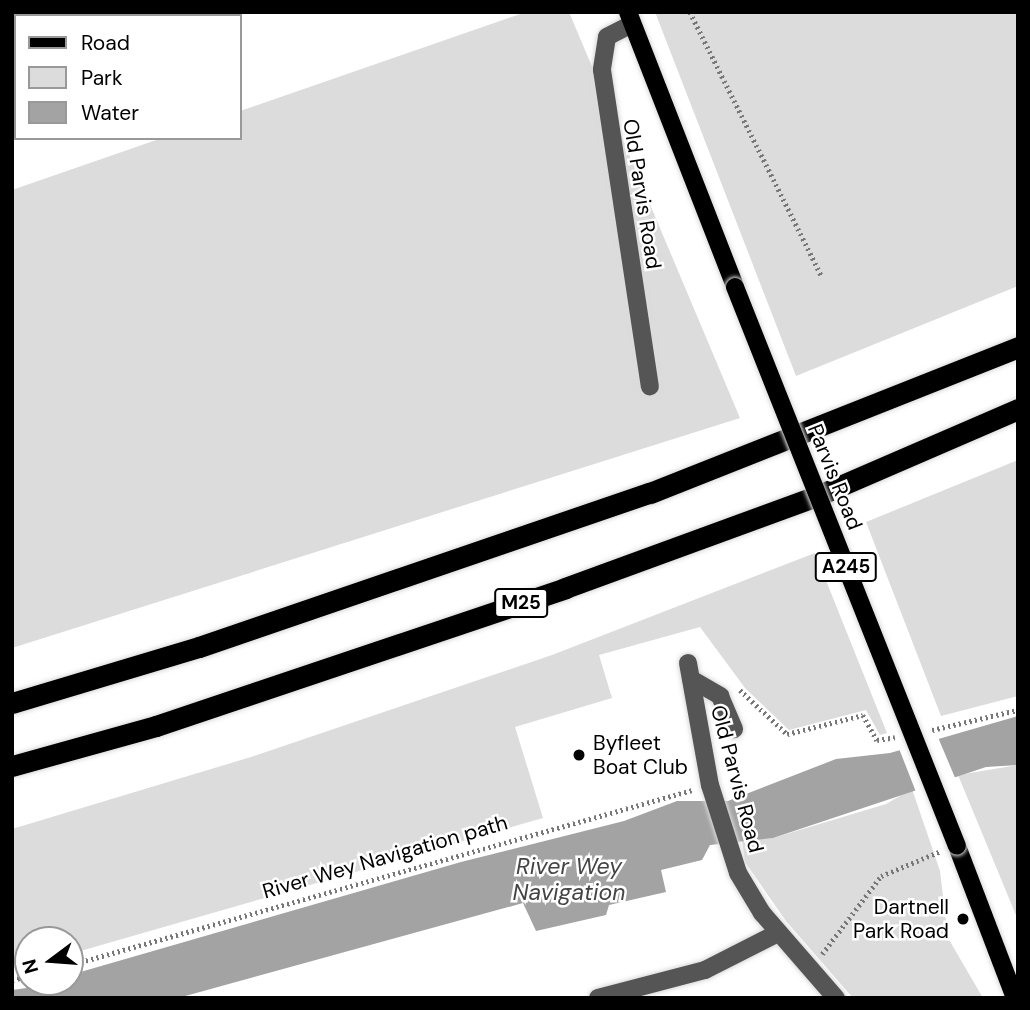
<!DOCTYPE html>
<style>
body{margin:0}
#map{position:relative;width:1030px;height:1010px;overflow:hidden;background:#fff;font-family:"DM Sans",sans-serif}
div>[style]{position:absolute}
.green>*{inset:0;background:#dcdcdc}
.water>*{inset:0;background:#a3a3a3}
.pier>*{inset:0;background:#fff}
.path>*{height:4.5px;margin-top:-2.25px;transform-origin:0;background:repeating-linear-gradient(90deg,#777 0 2px,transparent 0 5.5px)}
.roads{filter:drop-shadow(0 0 2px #dbdbdb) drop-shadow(0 0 2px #dbdbdb)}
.minor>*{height:18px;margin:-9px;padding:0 9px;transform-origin:9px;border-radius:9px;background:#555}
.major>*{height:18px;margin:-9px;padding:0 9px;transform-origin:9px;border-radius:9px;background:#000}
.highway>*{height:21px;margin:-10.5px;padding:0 10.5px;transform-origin:10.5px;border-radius:10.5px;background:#000}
.bridges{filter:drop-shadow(0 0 2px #dbdbdb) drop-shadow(0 0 2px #dbdbdb)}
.major-bridge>*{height:18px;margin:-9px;padding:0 9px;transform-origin:9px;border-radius:9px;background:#000}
.dots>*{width:19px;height:19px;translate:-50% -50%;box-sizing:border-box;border:4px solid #fff;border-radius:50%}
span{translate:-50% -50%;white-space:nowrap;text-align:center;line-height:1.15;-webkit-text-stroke:5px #fff;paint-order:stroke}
.shield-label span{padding:2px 5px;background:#fff;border:2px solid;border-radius:5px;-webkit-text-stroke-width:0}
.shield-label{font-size:19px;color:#000;font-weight:700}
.street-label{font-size:21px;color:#000}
.poi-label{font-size:21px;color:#000}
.left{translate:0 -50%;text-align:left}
.right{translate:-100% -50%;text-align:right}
.water-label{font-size:23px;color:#444;font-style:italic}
.frame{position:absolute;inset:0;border:14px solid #000;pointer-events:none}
.legend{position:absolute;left:14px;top:14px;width:228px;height:126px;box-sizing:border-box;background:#fff;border:2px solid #999;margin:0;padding:9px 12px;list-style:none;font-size:21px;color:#000}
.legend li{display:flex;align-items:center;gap:14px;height:35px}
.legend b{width:35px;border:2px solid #999}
.north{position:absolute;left:14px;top:926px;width:70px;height:70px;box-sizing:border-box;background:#fff;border:2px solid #999;border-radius:50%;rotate:254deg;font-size:19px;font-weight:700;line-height:28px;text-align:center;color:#000}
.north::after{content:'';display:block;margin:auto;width:24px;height:32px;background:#000;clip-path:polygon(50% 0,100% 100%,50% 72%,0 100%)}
</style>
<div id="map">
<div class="green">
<i style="clip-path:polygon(526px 12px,569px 12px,740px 418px,12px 648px,12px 190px,162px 138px,240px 138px,240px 111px)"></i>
<i style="clip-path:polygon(655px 12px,1018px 12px,1018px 286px,796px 376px)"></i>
<i style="clip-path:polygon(1018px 460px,1018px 696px,941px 716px,866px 522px)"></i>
<i style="clip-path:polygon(815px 553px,887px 733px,880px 735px,866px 710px,789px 730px,745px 688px,700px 627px,599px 655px,612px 698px,515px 727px,543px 818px,70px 954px,70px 940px,28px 940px,28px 965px,12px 969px,12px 829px,251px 757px,552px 655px)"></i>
<i style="clip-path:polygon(1018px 765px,1018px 920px,958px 775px)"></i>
<i style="clip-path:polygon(912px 789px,940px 871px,948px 938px,983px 998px,853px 998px,786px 921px,745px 862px,742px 841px,773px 838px,886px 804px)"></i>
</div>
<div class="water">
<i style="clip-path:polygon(1018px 716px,1018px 765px,986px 767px,773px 838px,710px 845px,702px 860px,661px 870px,666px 892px,609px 905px,606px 915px,536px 931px,523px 903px,178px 998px,12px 998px,12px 990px,70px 982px,70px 975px,461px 862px,624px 821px,677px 801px,728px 801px,836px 759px,890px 753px)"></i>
</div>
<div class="pier">
<i style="clip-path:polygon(937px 735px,956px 780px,916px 792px,898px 746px)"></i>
</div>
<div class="path">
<i style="left:690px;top:12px;width:296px;rotate:63.5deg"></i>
<i style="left:12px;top:22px;width:6px;rotate:45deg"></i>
<i style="left:740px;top:690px;width:64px;rotate:43.1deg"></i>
<i style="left:787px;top:734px;width:78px;rotate:-14deg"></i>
<i style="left:863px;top:715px;width:29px;rotate:61deg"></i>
<i style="left:877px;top:740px;width:18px;rotate:-9deg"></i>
<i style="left:932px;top:730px;width:88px;rotate:-13.1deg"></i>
<i style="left:822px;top:954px;width:98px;rotate:-52.9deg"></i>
<i style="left:881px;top:876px;width:65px;rotate:-22.6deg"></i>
<i style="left:70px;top:965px;width:646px;rotate:-15.71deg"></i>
<i style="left:12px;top:980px;width:16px;rotate:-14deg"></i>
</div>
<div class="roads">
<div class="minor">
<i style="left:53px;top:16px;width:8px;rotate:-30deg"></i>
<i style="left:632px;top:24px;width:28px;rotate:153deg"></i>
<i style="left:607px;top:37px;width:33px;rotate:99deg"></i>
<i style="left:602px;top:70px;width:320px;rotate:81.4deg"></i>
<i style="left:688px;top:663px;width:124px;rotate:79.8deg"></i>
<i style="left:710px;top:785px;width:92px;rotate:72.3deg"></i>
<i style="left:738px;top:873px;width:47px;rotate:59deg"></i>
<i style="left:762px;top:913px;width:113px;rotate:49deg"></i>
<i style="left:691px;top:679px;width:34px;rotate:30deg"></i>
<i style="left:720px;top:696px;width:36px;rotate:67deg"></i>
<i style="left:598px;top:998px;width:111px;rotate:-14.7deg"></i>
<i style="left:705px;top:970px;width:82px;rotate:-26.9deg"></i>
</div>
<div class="major">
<i style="left:628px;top:12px;width:295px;rotate:68.7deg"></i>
<i style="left:957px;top:846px;width:163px;rotate:69.1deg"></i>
</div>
<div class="highway">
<i style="left:12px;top:703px;width:195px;rotate:-16.7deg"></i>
<i style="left:199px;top:647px;width:477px;rotate:-18.9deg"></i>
<i style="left:650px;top:493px;width:396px;rotate:-21.6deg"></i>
<i style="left:12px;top:766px;width:149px;rotate:-15.5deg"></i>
<i style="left:156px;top:726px;width:432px;rotate:-18.6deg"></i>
<i style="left:565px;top:588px;width:268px;rotate:-20.1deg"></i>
<i style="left:817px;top:496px;width:219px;rotate:-23.4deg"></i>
</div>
</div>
<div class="bridges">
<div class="major-bridge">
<i style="left:735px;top:287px;width:601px;rotate:68.34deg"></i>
</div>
</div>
<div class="dots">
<i style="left:579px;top:755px;background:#000"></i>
<i style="left:963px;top:919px;background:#000"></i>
</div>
<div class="shield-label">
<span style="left:846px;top:567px">A245</span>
<span style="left:521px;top:603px">M25</span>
</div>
<div class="street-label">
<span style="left:642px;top:194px;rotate:81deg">Old Parvis Road</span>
<span style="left:835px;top:477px;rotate:68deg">Parvis Road</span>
<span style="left:737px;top:779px;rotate:75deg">Old Parvis Road</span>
<span style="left:385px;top:857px;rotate:-16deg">River Wey Navigation path</span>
</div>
<div class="poi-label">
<span class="left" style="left:593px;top:755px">Byfleet<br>Boat Club</span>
<span class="right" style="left:949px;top:919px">Dartnell<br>Park Road</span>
</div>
<div class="water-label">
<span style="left:569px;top:879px">River Wey<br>Navigation</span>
</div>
<div class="frame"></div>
<ul class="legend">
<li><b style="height:9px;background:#000"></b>Road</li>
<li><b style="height:19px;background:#dcdcdc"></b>Park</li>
<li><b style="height:19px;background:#a3a3a3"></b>Water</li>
</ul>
<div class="north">N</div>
</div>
